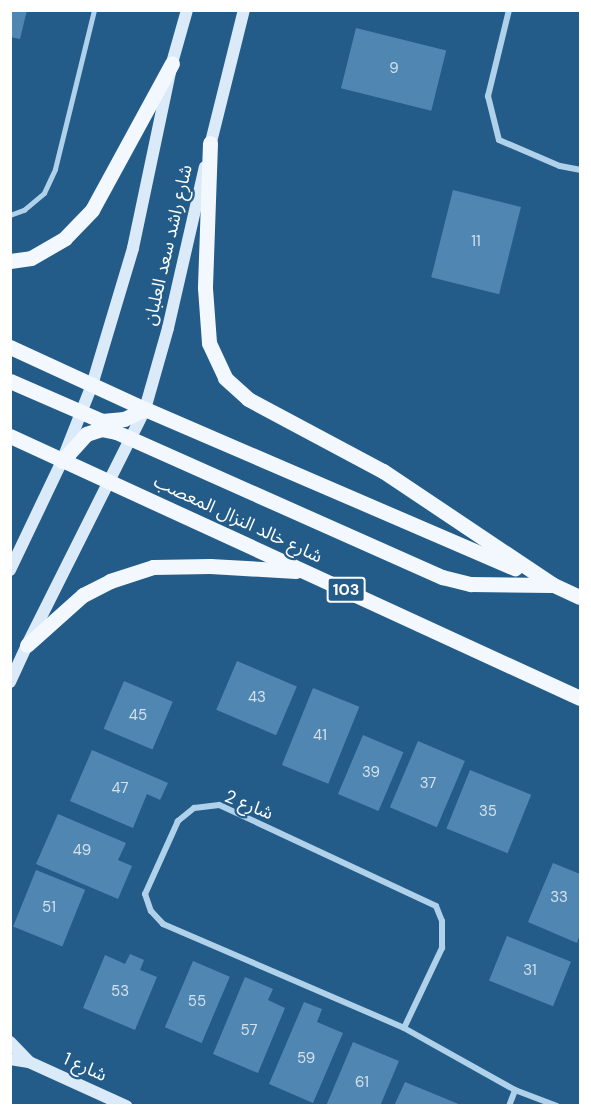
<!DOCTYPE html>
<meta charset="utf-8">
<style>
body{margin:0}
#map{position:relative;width:591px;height:1116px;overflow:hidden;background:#235c88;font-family:"DM Sans","Noto Sans Arabic",sans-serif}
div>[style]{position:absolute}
.building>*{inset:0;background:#5087b2;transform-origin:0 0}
.lane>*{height:4.5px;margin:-2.25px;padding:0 2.25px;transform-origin:2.25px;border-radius:2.25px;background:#afd1ea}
.street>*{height:6px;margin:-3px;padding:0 3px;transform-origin:3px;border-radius:3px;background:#afd1ea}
.secondary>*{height:12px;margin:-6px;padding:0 6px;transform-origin:6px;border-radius:6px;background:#daeaf8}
.primary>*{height:15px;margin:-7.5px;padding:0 7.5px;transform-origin:7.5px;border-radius:7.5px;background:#f2f8fe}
span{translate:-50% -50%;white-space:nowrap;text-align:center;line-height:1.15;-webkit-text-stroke:4.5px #235c88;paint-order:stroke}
.number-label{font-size:15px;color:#d3e1ec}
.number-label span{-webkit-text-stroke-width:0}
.shield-label span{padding:2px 4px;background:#235c88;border:2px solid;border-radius:4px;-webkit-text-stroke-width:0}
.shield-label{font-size:16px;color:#fff;font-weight:700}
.street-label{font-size:18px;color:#fff}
.frame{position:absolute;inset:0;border:12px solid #fff;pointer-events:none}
</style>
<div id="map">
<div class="building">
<i style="clip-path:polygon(10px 10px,27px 10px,20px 39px,10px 37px)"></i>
<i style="left:356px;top:28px;width:93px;height:62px;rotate:14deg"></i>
<i style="left:453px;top:190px;width:70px;height:90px;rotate:14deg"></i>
<i style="left:237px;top:661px;width:65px;height:53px;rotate:23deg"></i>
<i style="left:124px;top:681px;width:53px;height:52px;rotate:23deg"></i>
<i style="left:313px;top:688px;width:50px;height:83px;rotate:22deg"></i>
<i style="left:363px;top:735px;width:44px;height:64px;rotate:23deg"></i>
<i style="left:418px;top:741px;width:51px;height:72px;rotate:23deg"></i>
<i style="clip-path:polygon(92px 750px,168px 783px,160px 800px,147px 794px,133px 828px,70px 801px)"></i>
<i style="left:470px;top:770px;width:66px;height:63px;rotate:22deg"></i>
<i style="clip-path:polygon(58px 814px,126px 843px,118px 860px,132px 866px,118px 899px,36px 864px)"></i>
<i style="clip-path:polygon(553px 863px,580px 874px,580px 934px,577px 943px,528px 922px)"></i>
<i style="left:36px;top:870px;width:53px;height:61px;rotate:22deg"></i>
<i style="left:507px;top:936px;width:69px;height:48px;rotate:22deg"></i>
<i style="clip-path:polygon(130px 954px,144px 960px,140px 970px,157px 977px,135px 1030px,83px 1008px,105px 955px,125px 964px)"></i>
<i style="left:193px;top:961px;width:40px;height:72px;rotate:23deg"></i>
<i style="clip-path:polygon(245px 977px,273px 989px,268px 1000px,285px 1008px,258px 1073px,213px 1054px)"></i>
<i style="clip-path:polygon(304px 1002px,322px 1009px,317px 1022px,343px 1033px,313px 1103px,269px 1084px)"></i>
<i style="clip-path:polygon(353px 1042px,399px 1061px,380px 1106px,326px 1106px)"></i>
<i style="clip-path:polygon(405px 1082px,461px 1105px,461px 1106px,394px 1106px)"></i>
</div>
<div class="lane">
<i style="left:10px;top:215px;width:15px;rotate:-20deg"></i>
<i style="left:24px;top:210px;width:26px;rotate:-40deg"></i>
<i style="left:44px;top:193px;width:26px;rotate:-65deg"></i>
<i style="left:55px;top:169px;width:164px;rotate:-76.2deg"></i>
</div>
<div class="street">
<i style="left:509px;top:10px;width:89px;rotate:103.7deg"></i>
<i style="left:488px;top:96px;width:45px;rotate:76deg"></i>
<i style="left:499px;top:140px;width:66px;rotate:23.1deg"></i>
<i style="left:560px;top:166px;width:20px;rotate:11deg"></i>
<i style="left:404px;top:1028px;width:89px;rotate:-64.6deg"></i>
<i style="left:442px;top:948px;width:27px;rotate:-90deg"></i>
<i style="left:442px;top:921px;width:16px;rotate:-112deg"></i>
<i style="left:436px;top:906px;width:239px;rotate:-155deg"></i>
<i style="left:219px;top:805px;width:25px;rotate:173deg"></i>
<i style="left:194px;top:808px;width:21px;rotate:141deg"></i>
<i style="left:178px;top:821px;width:80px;rotate:114.3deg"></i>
<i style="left:145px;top:894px;width:18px;rotate:71deg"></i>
<i style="left:151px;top:911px;width:18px;rotate:47deg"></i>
<i style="left:163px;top:924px;width:262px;rotate:23.3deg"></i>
<i style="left:404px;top:1028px;width:127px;rotate:29.2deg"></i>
<i style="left:515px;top:1090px;width:45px;rotate:20.9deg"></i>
<i style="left:509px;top:1106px;width:17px;rotate:-69deg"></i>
</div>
<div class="secondary">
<i style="left:209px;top:150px;width:144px;rotate:-76deg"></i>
<i style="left:10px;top:570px;width:121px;rotate:-64.5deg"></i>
<i style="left:62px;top:461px;width:82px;rotate:-68.5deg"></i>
<i style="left:92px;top:385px;width:143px;rotate:-73.3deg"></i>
<i style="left:133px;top:248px;width:189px;rotate:-78.1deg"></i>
<i style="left:172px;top:63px;width:55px;rotate:-74.2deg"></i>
<i style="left:10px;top:682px;width:41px;rotate:-65.3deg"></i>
<i style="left:27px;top:645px;width:264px;rotate:-63.4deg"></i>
<i style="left:145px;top:409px;width:84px;rotate:-74.1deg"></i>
<i style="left:168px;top:328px;width:165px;rotate:-77.1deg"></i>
<i style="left:10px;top:1042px;width:28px;rotate:46deg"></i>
<i style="left:10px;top:1059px;width:19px;rotate:9deg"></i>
<i style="left:29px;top:1062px;width:107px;rotate:24.4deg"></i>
</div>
<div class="primary">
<i style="left:210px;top:143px;width:145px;rotate:92deg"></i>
<i style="left:205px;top:288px;width:55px;rotate:85.8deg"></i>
<i style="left:209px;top:343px;width:38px;rotate:65deg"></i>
<i style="left:225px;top:378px;width:31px;rotate:42deg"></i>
<i style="left:248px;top:399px;width:153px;rotate:28.1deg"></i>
<i style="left:383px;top:471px;width:205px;rotate:33.8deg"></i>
<i style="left:10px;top:261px;width:21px;rotate:-8deg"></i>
<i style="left:31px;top:258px;width:39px;rotate:-30deg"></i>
<i style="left:65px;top:238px;width:39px;rotate:-46deg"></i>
<i style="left:92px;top:210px;width:167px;rotate:-61.4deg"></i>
<i style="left:10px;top:347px;width:149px;rotate:24.7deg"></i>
<i style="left:145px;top:409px;width:403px;rotate:23.3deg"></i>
<i style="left:10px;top:381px;width:100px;rotate:23.5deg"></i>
<i style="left:102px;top:421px;width:22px;rotate:-5deg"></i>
<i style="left:124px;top:419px;width:23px;rotate:-25deg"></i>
<i style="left:10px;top:436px;width:627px;rotate:24.69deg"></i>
<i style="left:62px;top:461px;width:36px;rotate:-48deg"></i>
<i style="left:86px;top:434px;width:16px;rotate:-18deg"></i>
<i style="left:101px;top:429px;width:15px;rotate:11deg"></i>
<i style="left:116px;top:432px;width:357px;rotate:24deg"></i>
<i style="left:442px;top:577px;width:30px;rotate:14deg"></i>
<i style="left:471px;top:584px;width:81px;rotate:0.7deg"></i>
<i style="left:545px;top:581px;width:38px;rotate:25deg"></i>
<i style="left:27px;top:645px;width:75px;rotate:-41.8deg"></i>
<i style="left:83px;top:595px;width:30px;rotate:-27deg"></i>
<i style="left:110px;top:581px;width:45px;rotate:-18deg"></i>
<i style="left:153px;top:567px;width:57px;rotate:-1deg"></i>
<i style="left:210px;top:566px;width:86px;rotate:3.3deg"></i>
</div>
<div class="number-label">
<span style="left:394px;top:69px">9</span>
<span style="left:476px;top:242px">11</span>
<span style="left:257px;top:698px">43</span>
<span style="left:138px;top:716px">45</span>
<span style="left:320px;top:736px">41</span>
<span style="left:371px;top:773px">39</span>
<span style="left:428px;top:784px">37</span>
<span style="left:120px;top:789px">47</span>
<span style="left:488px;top:812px">35</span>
<span style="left:82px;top:851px">49</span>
<span style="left:559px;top:898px">33</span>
<span style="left:49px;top:908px">51</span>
<span style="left:530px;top:971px">31</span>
<span style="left:120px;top:992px">53</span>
<span style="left:197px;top:1002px">55</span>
<span style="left:249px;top:1031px">57</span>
<span style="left:306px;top:1059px">59</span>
<span style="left:362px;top:1083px">61</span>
</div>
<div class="shield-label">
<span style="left:346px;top:590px">103</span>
</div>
<div class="street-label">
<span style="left:168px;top:245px;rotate:-77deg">شارع راشد سعد العلبان</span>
<span style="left:238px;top:519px;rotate:25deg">شارع خالد النزال المعصب</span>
<span style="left:249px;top:805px;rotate:22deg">شارع 2</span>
<span style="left:85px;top:1067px;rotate:24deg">شارع 1</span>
</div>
<div class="frame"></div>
</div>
